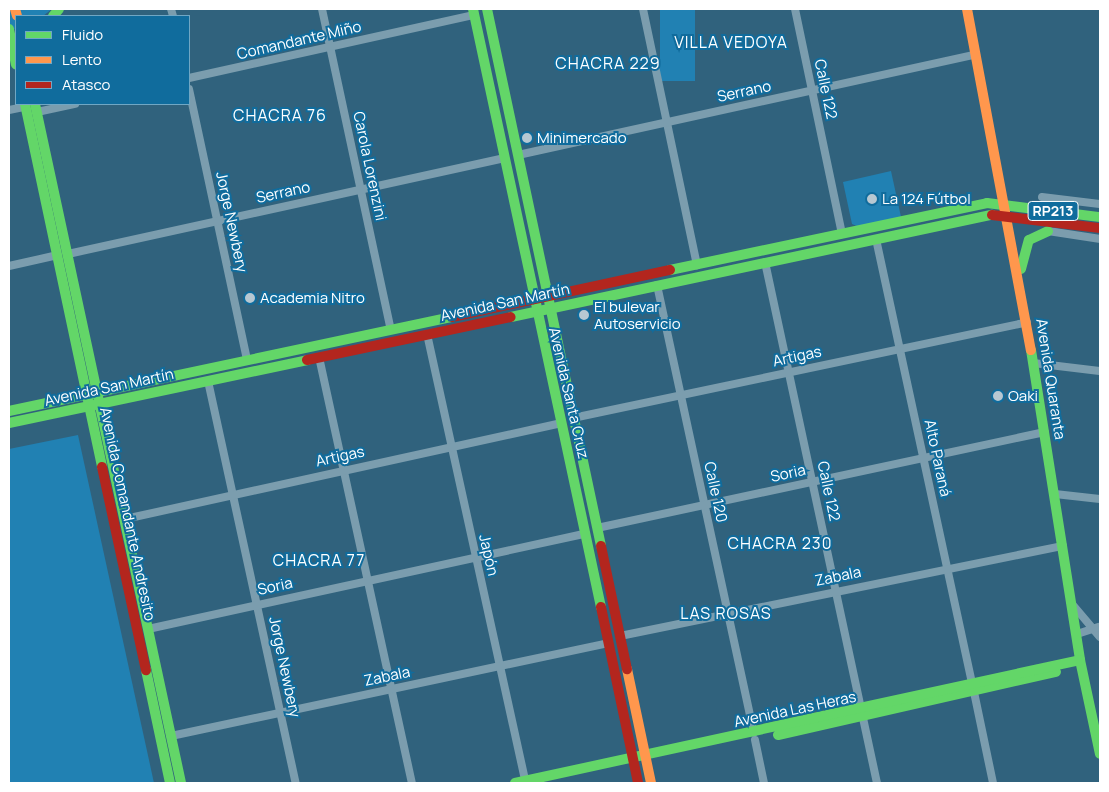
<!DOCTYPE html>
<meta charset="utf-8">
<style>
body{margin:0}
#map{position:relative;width:1109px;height:792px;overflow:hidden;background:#30627d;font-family:Manrope,sans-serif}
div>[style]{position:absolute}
.green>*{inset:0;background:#2181b3;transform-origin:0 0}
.street>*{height:8px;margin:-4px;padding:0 4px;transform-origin:4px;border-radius:4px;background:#7b9dae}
.fast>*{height:10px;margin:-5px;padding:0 5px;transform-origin:5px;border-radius:5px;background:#63d668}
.slow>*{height:10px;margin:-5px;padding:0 5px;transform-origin:5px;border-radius:5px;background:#ff974d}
.jam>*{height:10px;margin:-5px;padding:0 5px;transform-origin:5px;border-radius:5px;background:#b3261e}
.dots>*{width:14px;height:14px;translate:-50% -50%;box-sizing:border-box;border:2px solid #106c9d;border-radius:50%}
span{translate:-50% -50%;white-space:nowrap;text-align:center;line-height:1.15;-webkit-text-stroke:4px #106c9d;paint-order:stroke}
.shield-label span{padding:1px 4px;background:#106c9d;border:1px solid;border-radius:4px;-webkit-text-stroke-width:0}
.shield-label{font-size:14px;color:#fff;font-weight:700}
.street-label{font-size:15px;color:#fff}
.poi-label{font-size:15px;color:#fff}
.left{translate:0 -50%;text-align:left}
.neighbourhood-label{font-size:16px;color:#fff;letter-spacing:1px}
.frame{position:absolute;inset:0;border:10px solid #fff;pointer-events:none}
.legend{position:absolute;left:15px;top:15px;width:175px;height:90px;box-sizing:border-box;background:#106c9d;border:1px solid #70a7c4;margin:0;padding:6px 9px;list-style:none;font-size:15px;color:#fff}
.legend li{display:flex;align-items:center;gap:10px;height:25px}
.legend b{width:25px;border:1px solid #70a7c4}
</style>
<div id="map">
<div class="green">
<i style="clip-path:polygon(9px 9px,52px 9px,43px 16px,16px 16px,16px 29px,9px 30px)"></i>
<i style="left:660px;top:9px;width:35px;height:72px"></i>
<i style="clip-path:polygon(891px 171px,901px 217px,859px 227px,852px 224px,843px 182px)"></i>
<i style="clip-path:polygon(78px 435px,154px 783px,9px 783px,9px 449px)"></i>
</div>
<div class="street">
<i style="left:171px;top:9px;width:7px;rotate:74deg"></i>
<i style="left:322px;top:9px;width:328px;rotate:77.9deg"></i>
<i style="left:643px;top:9px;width:262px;rotate:78.1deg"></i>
<i style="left:795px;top:9px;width:230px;rotate:78.2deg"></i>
<i style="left:189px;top:78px;width:292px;rotate:-12.5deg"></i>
<i style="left:189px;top:89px;width:277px;rotate:77.9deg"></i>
<i style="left:9px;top:110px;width:16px;rotate:-11deg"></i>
<i style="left:37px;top:112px;width:39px;rotate:-12deg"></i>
<i style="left:518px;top:155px;width:469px;rotate:-12.4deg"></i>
<i style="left:1042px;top:197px;width:58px;rotate:6.9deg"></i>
<i style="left:1048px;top:231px;width:53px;rotate:8.7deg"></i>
<i style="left:876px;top:239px;width:455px;rotate:77.8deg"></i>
<i style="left:68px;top:254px;width:446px;rotate:-12.4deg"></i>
<i style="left:765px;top:262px;width:533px;rotate:77.87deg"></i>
<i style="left:9px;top:266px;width:50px;rotate:-12.7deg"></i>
<i style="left:657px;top:285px;width:458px;rotate:77.8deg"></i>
<i style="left:427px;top:334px;width:458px;rotate:77.6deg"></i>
<i style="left:319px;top:357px;width:436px;rotate:77.7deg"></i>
<i style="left:1033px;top:363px;width:67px;rotate:6.8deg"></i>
<i style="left:208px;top:381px;width:412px;rotate:77.7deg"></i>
<i style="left:573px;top:418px;width:464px;rotate:-11.9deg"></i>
<i style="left:1055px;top:494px;width:45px;rotate:6.3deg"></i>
<i style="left:125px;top:519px;width:446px;rotate:-12.4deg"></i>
<i style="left:597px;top:528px;width:458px;rotate:-12.1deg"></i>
<i style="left:1072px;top:604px;width:43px;rotate:49.7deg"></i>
<i style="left:148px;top:629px;width:447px;rotate:-12.3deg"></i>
<i style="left:1077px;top:634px;width:23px;rotate:-18deg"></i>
<i style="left:620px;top:636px;width:452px;rotate:-11.5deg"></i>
<i style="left:974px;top:692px;width:93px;rotate:78.2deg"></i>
<i style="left:171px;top:736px;width:447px;rotate:-12deg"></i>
<i style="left:755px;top:740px;width:44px;rotate:78.2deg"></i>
</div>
<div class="fast">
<i style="left:473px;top:9px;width:612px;rotate:77.92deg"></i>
<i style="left:487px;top:9px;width:549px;rotate:78.01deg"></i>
<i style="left:53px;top:16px;width:9px;rotate:-49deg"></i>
<i style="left:9px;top:29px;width:36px;rotate:79deg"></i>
<i style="left:25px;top:104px;width:371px;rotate:78deg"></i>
<i style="left:35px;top:104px;width:695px;rotate:77.86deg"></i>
<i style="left:1021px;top:269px;width:30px;rotate:-75deg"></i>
<i style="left:1029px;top:240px;width:21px;rotate:-25deg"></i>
<i style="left:670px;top:270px;width:324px;rotate:-11.9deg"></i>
<i style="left:987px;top:203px;width:114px;rotate:7.1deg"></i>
<i style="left:511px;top:317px;width:492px;rotate:-12deg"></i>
<i style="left:1031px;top:350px;width:314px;rotate:81deg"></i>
<i style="left:1080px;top:660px;width:96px;rotate:78deg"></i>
<i style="left:9px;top:411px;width:453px;rotate:-12deg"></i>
<i style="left:9px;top:423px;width:305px;rotate:-11.9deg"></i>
<i style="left:146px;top:670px;width:116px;rotate:78deg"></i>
<i style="left:778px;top:735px;width:285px;rotate:-12.8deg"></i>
<i style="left:515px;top:783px;width:578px;rotate:-12.28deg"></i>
</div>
<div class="slow">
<i style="left:15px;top:9px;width:7px;rotate:74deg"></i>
<i style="left:967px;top:9px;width:347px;rotate:79.4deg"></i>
<i style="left:627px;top:669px;width:116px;rotate:78.1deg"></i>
</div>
<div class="jam">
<i style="left:992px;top:215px;width:109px;rotate:6.9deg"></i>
<i style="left:452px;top:317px;width:223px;rotate:-12.2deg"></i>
<i style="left:307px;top:360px;width:208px;rotate:-11.9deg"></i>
<i style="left:102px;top:467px;width:208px;rotate:77.8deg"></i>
<i style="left:601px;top:546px;width:126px;rotate:78.1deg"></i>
<i style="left:601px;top:607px;width:180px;rotate:78.1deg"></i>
</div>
<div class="dots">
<i style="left:527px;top:138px;background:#b7c8d2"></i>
<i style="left:872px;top:199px;background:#b7c8d2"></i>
<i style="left:250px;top:298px;background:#b7c8d2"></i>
<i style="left:584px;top:315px;background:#b7c8d2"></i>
<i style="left:998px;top:396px;background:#b7c8d2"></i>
</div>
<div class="shield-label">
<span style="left:1053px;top:211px">RP213</span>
</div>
<div class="street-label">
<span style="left:299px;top:40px;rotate:-13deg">Comandante Miño</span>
<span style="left:826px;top:89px;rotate:78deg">Calle 122</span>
<span style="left:744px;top:91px;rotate:-12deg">Serrano</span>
<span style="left:370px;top:166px;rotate:78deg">Carola Lorenzini</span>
<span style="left:283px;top:192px;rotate:-12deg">Serrano</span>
<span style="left:232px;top:222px;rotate:78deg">Jorge Newbery</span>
<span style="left:505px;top:302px;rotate:-12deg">Avenida San Martín</span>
<span style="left:797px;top:356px;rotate:-12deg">Artigas</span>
<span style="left:1051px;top:379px;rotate:81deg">Avenida Quaranta</span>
<span style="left:109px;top:387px;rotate:-12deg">Avenida San Martín</span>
<span style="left:569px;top:393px;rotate:77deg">Avenida Santa Cruz</span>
<span style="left:340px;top:456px;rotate:-12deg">Artigas</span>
<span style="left:938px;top:458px;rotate:78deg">Alto Paraná</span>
<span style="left:788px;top:473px;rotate:-12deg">Soria</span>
<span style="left:829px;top:491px;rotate:78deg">Calle 122</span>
<span style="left:716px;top:492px;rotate:78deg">Calle 120</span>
<span style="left:128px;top:514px;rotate:78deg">Avenida Comandante Andresito</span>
<span style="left:489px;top:555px;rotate:77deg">Japón</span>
<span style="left:838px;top:576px;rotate:-12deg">Zabala</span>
<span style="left:275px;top:586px;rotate:-12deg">Soria</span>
<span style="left:285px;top:667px;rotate:78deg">Jorge Newbery</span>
<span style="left:387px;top:676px;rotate:-12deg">Zabala</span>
<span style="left:795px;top:709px;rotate:-12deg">Avenida Las Heras</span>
</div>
<div class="poi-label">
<span class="left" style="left:537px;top:138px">Minimercado</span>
<span class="left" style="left:882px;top:199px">La 124 Fútbol</span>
<span class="left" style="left:260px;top:298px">Academia Nitro</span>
<span class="left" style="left:594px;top:315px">El bulevar<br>Autoservicio</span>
<span class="left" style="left:1008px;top:396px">Oaki</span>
</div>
<div class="neighbourhood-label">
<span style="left:731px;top:42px">VILLA VEDOYA</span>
<span style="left:608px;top:63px">CHACRA 229</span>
<span style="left:280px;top:115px">CHACRA 76</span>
<span style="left:780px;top:543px">CHACRA 230</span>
<span style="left:319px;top:560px">CHACRA 77</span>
<span style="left:726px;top:613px">LAS ROSAS</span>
</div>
<div class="frame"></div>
<ul class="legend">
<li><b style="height:6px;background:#63d668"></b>Fluido</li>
<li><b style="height:6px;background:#ff974d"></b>Lento</li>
<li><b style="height:6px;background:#b3261e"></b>Atasco</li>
</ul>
</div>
